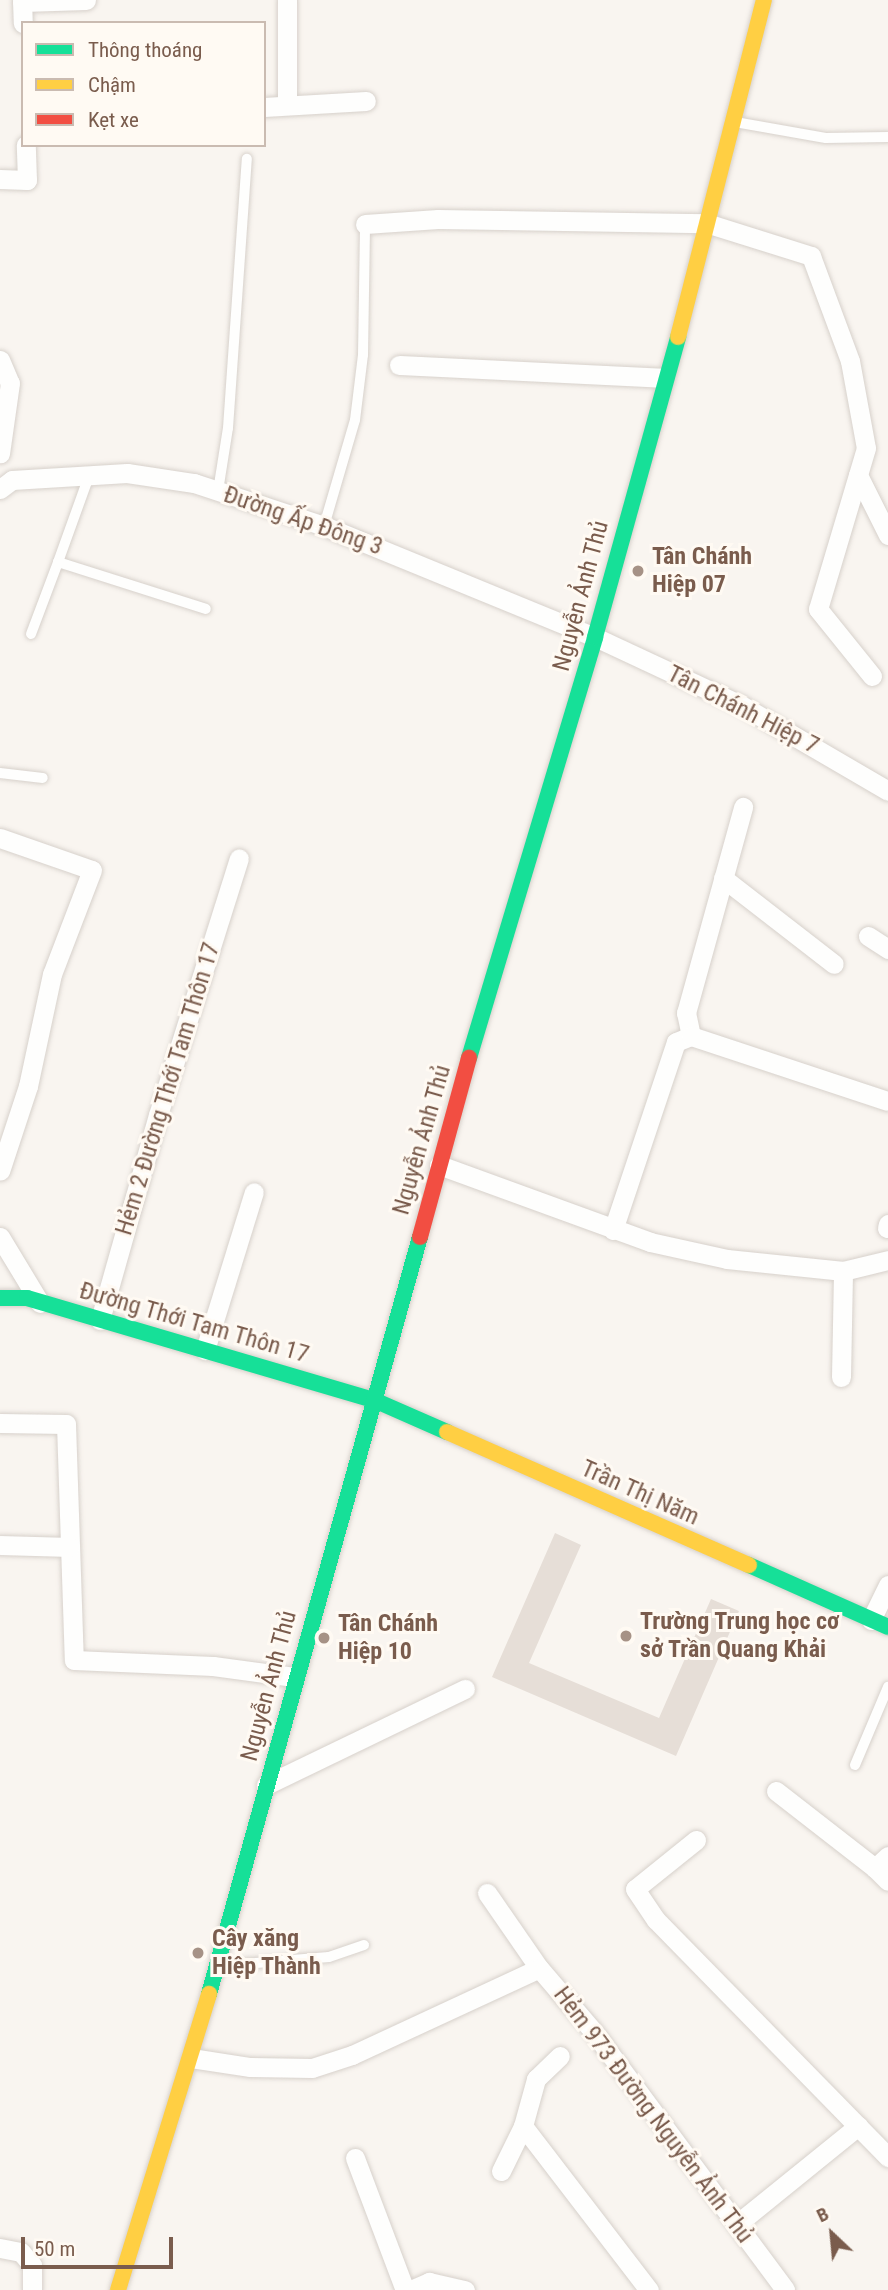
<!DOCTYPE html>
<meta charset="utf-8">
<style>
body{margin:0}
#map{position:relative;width:888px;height:2290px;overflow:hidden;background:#f9f5f0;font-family:"Roboto Condensed",sans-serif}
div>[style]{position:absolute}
.building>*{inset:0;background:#e6ded7}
.roads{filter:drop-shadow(0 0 2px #d7d1cb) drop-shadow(0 0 2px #d7d1cb)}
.lane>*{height:10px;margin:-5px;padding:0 5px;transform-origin:5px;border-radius:5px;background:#fefefd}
.street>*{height:19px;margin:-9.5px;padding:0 9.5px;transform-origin:9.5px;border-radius:9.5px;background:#fefefd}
.fast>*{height:16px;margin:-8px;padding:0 8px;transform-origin:8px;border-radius:8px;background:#16e098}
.slow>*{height:16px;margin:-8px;padding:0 8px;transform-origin:8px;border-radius:8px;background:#ffcf43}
.jam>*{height:16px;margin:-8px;padding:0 8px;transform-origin:8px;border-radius:8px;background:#f24e42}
.dots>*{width:19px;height:19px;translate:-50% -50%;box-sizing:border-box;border:4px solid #fffaf3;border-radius:50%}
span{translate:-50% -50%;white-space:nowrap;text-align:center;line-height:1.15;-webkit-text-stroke:6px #fffaf3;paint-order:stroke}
.street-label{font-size:24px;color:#7a5c4d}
.poi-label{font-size:24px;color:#7a5c4d;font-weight:700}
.left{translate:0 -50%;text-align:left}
.legend{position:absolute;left:21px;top:21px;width:245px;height:126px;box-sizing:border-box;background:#fffaf3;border:2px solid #cabbb1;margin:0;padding:9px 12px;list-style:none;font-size:21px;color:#7a5c4d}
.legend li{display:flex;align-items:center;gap:14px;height:35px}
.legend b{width:35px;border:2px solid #cabbb1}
.north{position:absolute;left:797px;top:2199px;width:70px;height:70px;-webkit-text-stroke:5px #fffaf3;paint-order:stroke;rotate:334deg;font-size:19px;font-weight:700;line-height:28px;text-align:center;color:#7a5c4d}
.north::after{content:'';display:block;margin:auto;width:24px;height:32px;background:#7a5c4d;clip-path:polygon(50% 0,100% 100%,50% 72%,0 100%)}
.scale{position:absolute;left:21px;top:2237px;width:152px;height:32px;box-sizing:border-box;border:4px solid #7a5c4d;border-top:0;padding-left:9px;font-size:21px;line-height:24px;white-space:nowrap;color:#7a5c4d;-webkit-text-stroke:5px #fffaf3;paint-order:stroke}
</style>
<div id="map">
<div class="building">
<i style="clip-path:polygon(555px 1533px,581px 1545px,529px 1663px,659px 1718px,711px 1599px,739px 1611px,676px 1756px,492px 1677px)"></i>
</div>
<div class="roads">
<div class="lane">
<i style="left:735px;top:122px;width:92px;rotate:10deg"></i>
<i style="left:826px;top:138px;width:62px;rotate:-0.9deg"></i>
<i style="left:89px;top:476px;width:91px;rotate:109.8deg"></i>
<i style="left:58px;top:562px;width:155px;rotate:17.6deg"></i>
<i style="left:218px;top:491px;width:64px;rotate:-81deg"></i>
<i style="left:228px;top:428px;width:270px;rotate:-86deg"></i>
<i style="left:324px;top:526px;width:110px;rotate:-73.7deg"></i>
<i style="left:355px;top:420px;width:65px;rotate:-83deg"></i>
<i style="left:363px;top:355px;width:131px;rotate:-89.1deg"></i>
<i style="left:31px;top:634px;width:77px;rotate:-69.4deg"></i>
<i style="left:0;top:773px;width:43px;rotate:6.6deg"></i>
<i style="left:855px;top:1765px;width:85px;rotate:-67.1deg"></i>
<i style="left:220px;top:1966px;width:109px;rotate:-4.7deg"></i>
<i style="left:329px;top:1957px;width:37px;rotate:-19deg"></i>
</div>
<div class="street">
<i style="left:22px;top:0;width:23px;rotate:88deg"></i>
<i style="left:287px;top:0;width:105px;rotate:90deg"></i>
<i style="left:22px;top:2px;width:64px;rotate:-1.8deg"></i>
<i style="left:264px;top:107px;width:102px;rotate:-3.4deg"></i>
<i style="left:0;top:179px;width:27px;rotate:2deg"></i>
<i style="left:27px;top:180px;width:35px;rotate:-92deg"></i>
<i style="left:365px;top:224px;width:73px;rotate:-3.9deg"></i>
<i style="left:438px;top:219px;width:268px;rotate:0.9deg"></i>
<i style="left:706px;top:223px;width:110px;rotate:17.4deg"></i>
<i style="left:811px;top:256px;width:112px;rotate:69.6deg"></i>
<i style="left:850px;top:361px;width:88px;rotate:79.6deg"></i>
<i style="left:866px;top:448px;width:168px;rotate:106.6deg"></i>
<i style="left:818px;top:609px;width:86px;rotate:51.1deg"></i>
<i style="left:0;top:360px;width:25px;rotate:67deg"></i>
<i style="left:10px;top:383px;width:71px;rotate:98.1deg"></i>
<i style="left:399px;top:365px;width:264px;rotate:2.8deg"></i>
<i style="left:858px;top:475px;width:67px;rotate:63.4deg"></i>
<i style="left:0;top:489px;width:15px;rotate:-37deg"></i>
<i style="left:12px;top:480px;width:115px;rotate:-3.5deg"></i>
<i style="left:127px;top:473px;width:68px;rotate:8.5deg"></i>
<i style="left:194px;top:483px;width:137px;rotate:18.3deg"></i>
<i style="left:324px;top:526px;width:293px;rotate:22.3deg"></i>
<i style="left:595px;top:637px;width:161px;rotate:25deg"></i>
<i style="left:741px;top:705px;width:170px;rotate:30.3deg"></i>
<i style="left:0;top:838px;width:97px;rotate:19.2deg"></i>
<i style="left:92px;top:870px;width:111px;rotate:111deg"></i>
<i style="left:52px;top:974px;width:115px;rotate:102.1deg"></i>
<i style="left:28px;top:1086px;width:89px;rotate:108.2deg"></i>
<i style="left:723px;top:878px;width:140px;rotate:37.8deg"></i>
<i style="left:868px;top:936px;width:24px;rotate:33deg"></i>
<i style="left:691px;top:1036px;width:24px;rotate:-102deg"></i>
<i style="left:686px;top:1013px;width:214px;rotate:-74.5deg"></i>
<i style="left:439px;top:1165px;width:225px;rotate:20deg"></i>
<i style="left:650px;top:1242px;width:79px;rotate:12.4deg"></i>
<i style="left:727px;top:1259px;width:117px;rotate:5.9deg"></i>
<i style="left:843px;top:1271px;width:46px;rotate:-13.7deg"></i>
<i style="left:887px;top:1228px;width:4px;rotate:-76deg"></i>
<i style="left:613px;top:1230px;width:198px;rotate:-71.5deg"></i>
<i style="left:676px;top:1042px;width:16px;rotate:-22deg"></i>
<i style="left:691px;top:1036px;width:207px;rotate:18.3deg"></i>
<i style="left:0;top:1237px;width:77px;rotate:58.8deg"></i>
<i style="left:100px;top:1320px;width:213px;rotate:-74.2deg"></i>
<i style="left:158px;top:1115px;width:269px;rotate:-72.5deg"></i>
<i style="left:205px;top:1350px;width:165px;rotate:-72.8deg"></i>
<i style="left:841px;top:1377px;width:106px;rotate:-88.9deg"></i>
<i style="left:0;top:1423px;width:66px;rotate:0.9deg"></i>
<i style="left:66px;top:1424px;width:236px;rotate:88.1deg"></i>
<i style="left:74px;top:1660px;width:139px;rotate:2.5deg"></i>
<i style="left:213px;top:1666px;width:82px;rotate:7.7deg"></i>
<i style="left:0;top:1545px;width:70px;rotate:1.6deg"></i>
<i style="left:871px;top:1620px;width:39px;rotate:-64deg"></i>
<i style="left:266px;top:1785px;width:221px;rotate:-25.8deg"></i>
<i style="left:776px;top:1791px;width:125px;rotate:37.9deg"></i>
<i style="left:696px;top:1840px;width:78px;rotate:141.2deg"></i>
<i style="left:635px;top:1889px;width:37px;rotate:56deg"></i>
<i style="left:656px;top:1920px;width:332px;rotate:45.6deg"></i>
<i style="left:888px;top:1856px;width:18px;rotate:137deg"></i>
<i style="left:875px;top:1868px;width:18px;rotate:45deg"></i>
<i style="left:487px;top:1893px;width:91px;rotate:55.3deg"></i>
<i style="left:191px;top:2058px;width:60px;rotate:8.7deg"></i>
<i style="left:250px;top:2067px;width:62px;rotate:0.9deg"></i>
<i style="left:312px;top:2068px;width:42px;rotate:-18deg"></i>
<i style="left:352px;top:2055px;width:206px;rotate:-24.9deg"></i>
<i style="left:539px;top:1968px;width:83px;rotate:49.4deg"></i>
<i style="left:593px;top:2031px;width:322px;rotate:53.4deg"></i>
<i style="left:523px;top:2126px;width:207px;rotate:52.5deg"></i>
<i style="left:355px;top:2158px;width:141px;rotate:69.3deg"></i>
<i style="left:501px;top:2171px;width:50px;rotate:-63.9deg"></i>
<i style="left:523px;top:2126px;width:49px;rotate:-74.5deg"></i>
<i style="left:536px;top:2079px;width:33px;rotate:-44deg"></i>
<i style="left:737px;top:2224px;width:156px;rotate:-39deg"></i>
<i style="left:0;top:2248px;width:21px;rotate:11deg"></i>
<i style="left:21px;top:2252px;width:17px;rotate:50deg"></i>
<i style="left:32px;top:2265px;width:25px;rotate:90deg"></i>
<i style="left:411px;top:2290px;width:20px;rotate:-24deg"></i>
<i style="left:429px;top:2282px;width:37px;rotate:13deg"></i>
</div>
<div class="fast">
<i style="left:469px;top:1058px;width:439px;rotate:-73.3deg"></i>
<i style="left:595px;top:637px;width:311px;rotate:-74.5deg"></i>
<i style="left:0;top:1298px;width:27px"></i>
<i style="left:27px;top:1298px;width:362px;rotate:16.4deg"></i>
<i style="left:374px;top:1400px;width:80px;rotate:23.7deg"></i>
<i style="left:749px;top:1565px;width:152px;rotate:24deg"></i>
<i style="left:209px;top:1994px;width:786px;rotate:-74.43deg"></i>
</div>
<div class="slow">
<i style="left:678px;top:337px;width:348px;rotate:-75.7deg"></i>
<i style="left:447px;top:1432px;width:330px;rotate:23.8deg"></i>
<i style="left:118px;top:2290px;width:310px;rotate:-72.9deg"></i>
</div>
<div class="jam">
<i style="left:420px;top:1237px;width:186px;rotate:-74.7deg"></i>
</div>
</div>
<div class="dots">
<i style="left:638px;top:571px;background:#a69286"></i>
<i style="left:626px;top:1636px;background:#a69286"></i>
<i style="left:324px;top:1638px;background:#a69286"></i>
<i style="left:198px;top:1953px;background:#a69286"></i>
</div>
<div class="street-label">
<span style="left:303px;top:521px;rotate:19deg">Đường Ấp Đông 3</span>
<span style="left:581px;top:596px;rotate:-75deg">Nguyễn Ảnh Thủ</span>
<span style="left:743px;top:710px;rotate:27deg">Tân Chánh Hiệp 7</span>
<span style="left:168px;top:1089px;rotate:-73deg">Hẻm 2 Đường Thới Tam Thôn 17</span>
<span style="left:422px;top:1140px;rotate:-74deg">Nguyễn Ảnh Thủ</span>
<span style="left:194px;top:1323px;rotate:16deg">Đường Thới Tam Thôn 17</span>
<span style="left:640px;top:1493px;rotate:24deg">Trần Thị Năm</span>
<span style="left:269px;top:1686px;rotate:-75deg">Nguyễn Ảnh Thủ</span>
<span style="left:653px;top:2115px;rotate:53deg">Hẻm 973 Đường Nguyễn Ảnh Thủ</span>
</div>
<div class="poi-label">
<span class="left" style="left:652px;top:571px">Tân Chánh<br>Hiệp 07</span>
<span class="left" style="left:640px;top:1636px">Trường Trung học cơ<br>sở Trần Quang Khải</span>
<span class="left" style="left:338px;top:1638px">Tân Chánh<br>Hiệp 10</span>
<span class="left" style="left:212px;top:1953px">Cây xăng<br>Hiệp Thành</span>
</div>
<ul class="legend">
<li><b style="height:9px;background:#16e098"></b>Thông thoáng</li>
<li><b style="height:9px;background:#ffcf43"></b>Chậm</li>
<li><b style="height:9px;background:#f24e42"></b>Kẹt xe</li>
</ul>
<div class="north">B</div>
<div class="scale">50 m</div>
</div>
